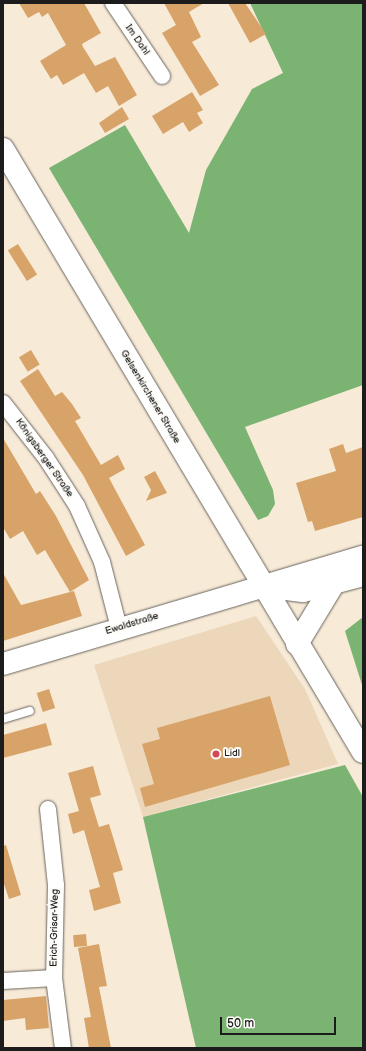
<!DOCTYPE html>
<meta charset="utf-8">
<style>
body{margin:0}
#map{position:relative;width:366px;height:1051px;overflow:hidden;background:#f7ead7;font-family:"Balsamiq Sans",sans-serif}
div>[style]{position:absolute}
.built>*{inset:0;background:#edd7bb}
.forest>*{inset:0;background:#7ab372}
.building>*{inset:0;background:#d8a368;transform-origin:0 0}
.roads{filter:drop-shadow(0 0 1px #69645d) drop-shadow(0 0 1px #69645d)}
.service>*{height:8px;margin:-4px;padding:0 4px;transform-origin:4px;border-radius:4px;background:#fff}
.minor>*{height:16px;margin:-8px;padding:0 8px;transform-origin:8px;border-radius:8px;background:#fff}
.secondary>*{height:22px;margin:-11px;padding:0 11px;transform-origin:11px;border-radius:11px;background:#fff}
.dots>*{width:11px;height:11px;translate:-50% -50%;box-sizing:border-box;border:2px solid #fdfcf7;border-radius:50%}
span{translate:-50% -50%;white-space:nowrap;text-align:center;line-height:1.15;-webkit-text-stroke:4px #fdfcf7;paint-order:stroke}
.street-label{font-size:10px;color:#1c1c1c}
.poi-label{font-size:10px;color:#1c1c1c}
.left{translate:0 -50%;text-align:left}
.frame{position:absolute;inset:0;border:4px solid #1c1c1c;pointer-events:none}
.scale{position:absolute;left:220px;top:1017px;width:116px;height:18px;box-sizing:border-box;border:2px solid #1c1c1c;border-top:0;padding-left:5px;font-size:12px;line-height:14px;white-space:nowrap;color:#1c1c1c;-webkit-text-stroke:3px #fdfcf7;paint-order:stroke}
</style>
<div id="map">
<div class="built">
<i style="clip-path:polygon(256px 616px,305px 689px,338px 764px,143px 817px,94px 665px)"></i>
</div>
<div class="forest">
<i style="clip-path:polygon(250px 3px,363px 3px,363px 385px,245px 427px,273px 490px,275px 504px,268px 516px,258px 520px,49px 168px,125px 125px,189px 233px,206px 170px,252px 89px,283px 73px)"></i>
<i style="clip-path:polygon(363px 617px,363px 688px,345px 631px)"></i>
<i style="clip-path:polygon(345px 765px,363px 797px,363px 1048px,196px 1048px,143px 817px)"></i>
</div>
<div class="building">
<i style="clip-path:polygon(19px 3px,84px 3px,101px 33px,82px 44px,83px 47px,95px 66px,115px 57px,137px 95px,119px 106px,108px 86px,96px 93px,84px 73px,63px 85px,57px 75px,51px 79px,40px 61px,66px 45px,48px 13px,42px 17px,39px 12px,28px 18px)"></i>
<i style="clip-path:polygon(164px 3px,204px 3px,189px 12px,201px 37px,192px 42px,219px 85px,200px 96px,162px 33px,176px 25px)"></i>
<i style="clip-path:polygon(228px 3px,245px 3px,266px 34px,250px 43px)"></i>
<i style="clip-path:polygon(192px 92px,203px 110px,197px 113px,203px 123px,189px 132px,183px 122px,163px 134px,152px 116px)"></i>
<i style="clip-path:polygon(122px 107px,129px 119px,105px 133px,99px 123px)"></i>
<i style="left:18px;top:244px;width:36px;height:12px;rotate:58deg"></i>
<i style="left:31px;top:350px;width:17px;height:14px;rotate:59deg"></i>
<i style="clip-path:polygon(38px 369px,55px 396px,62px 392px,72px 404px,81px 418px,75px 421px,101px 465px,118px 455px,125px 469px,109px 478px,145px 545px,126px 556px,83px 475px,20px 381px)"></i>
<i style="clip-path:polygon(3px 438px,36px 494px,40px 491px,56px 516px,89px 580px,70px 592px,45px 550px,37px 555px,23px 531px,10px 539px,3px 527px)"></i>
<i style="clip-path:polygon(343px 444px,346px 453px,363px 447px,363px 517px,315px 531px,312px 521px,308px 522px,296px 483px,336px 471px,329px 449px)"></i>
<i style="clip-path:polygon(155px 471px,167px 493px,146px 501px,151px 490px,144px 477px)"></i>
<i style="clip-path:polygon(3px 573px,21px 605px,74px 591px,82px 616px,3px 641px)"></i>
<i style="left:49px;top:689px;width:20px;height:13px;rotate:72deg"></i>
<i style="clip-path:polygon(270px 696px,290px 765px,145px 807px,140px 788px,154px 784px,142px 744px,160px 739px,157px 728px)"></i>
<i style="clip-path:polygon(46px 723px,52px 745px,3px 758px,3px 735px)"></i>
<i style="clip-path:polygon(93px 766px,101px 795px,90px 798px,99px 827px,109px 824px,123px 870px,113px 873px,121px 903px,94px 911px,89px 890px,100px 887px,84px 830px,73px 834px,68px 814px,79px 811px,68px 773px)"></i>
<i style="clip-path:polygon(6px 845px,21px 895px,9px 899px,3px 881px,3px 846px)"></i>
<i style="left:86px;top:934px;width:12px;height:13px;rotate:85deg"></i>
<i style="clip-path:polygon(99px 944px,107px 986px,99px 987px,111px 1048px,89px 1048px,84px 1018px,91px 1017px,78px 948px)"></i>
<i style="clip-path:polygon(46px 996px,49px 1028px,26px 1030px,25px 1018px,3px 1021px,3px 1000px)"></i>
</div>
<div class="roads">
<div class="service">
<i style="left:3px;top:719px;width:28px;rotate:-17deg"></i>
</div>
<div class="minor">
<i style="left:113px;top:3px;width:88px;rotate:56.1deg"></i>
<i style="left:3px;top:403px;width:70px;rotate:52deg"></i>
<i style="left:46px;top:458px;width:57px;rotate:57.1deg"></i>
<i style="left:77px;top:506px;width:61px;rotate:65.9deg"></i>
<i style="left:102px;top:562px;width:68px;rotate:75.6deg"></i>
<i style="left:48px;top:809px;width:76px;rotate:84deg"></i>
<i style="left:56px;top:885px;width:93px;rotate:91.2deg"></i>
<i style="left:54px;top:978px;width:71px;rotate:82.7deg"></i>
<i style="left:3px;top:981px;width:51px;rotate:-3.4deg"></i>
</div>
<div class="secondary">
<i style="left:3px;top:149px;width:702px;rotate:59.16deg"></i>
<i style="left:269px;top:587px;width:34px;rotate:7deg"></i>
<i style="left:303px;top:591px;width:62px;rotate:-14.9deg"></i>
<i style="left:297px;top:644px;width:71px;rotate:-58.8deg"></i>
<i style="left:3px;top:664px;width:376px;rotate:-16.6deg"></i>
</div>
</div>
<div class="dots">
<i style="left:216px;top:754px;background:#d1495b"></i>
</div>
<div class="street-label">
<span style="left:137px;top:40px;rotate:55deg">Im Dahl</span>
<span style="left:150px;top:397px;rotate:59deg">Gelsenkirchener Straße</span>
<span style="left:44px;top:458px;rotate:55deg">Königsberger Straße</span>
<span style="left:132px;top:624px;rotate:-17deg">Ewaldstraße</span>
<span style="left:55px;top:928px;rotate:-89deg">Erich-Grisar-Weg</span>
</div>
<div class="poi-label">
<span class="left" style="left:224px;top:754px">Lidl</span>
</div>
<div class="frame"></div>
<div class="scale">50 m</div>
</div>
